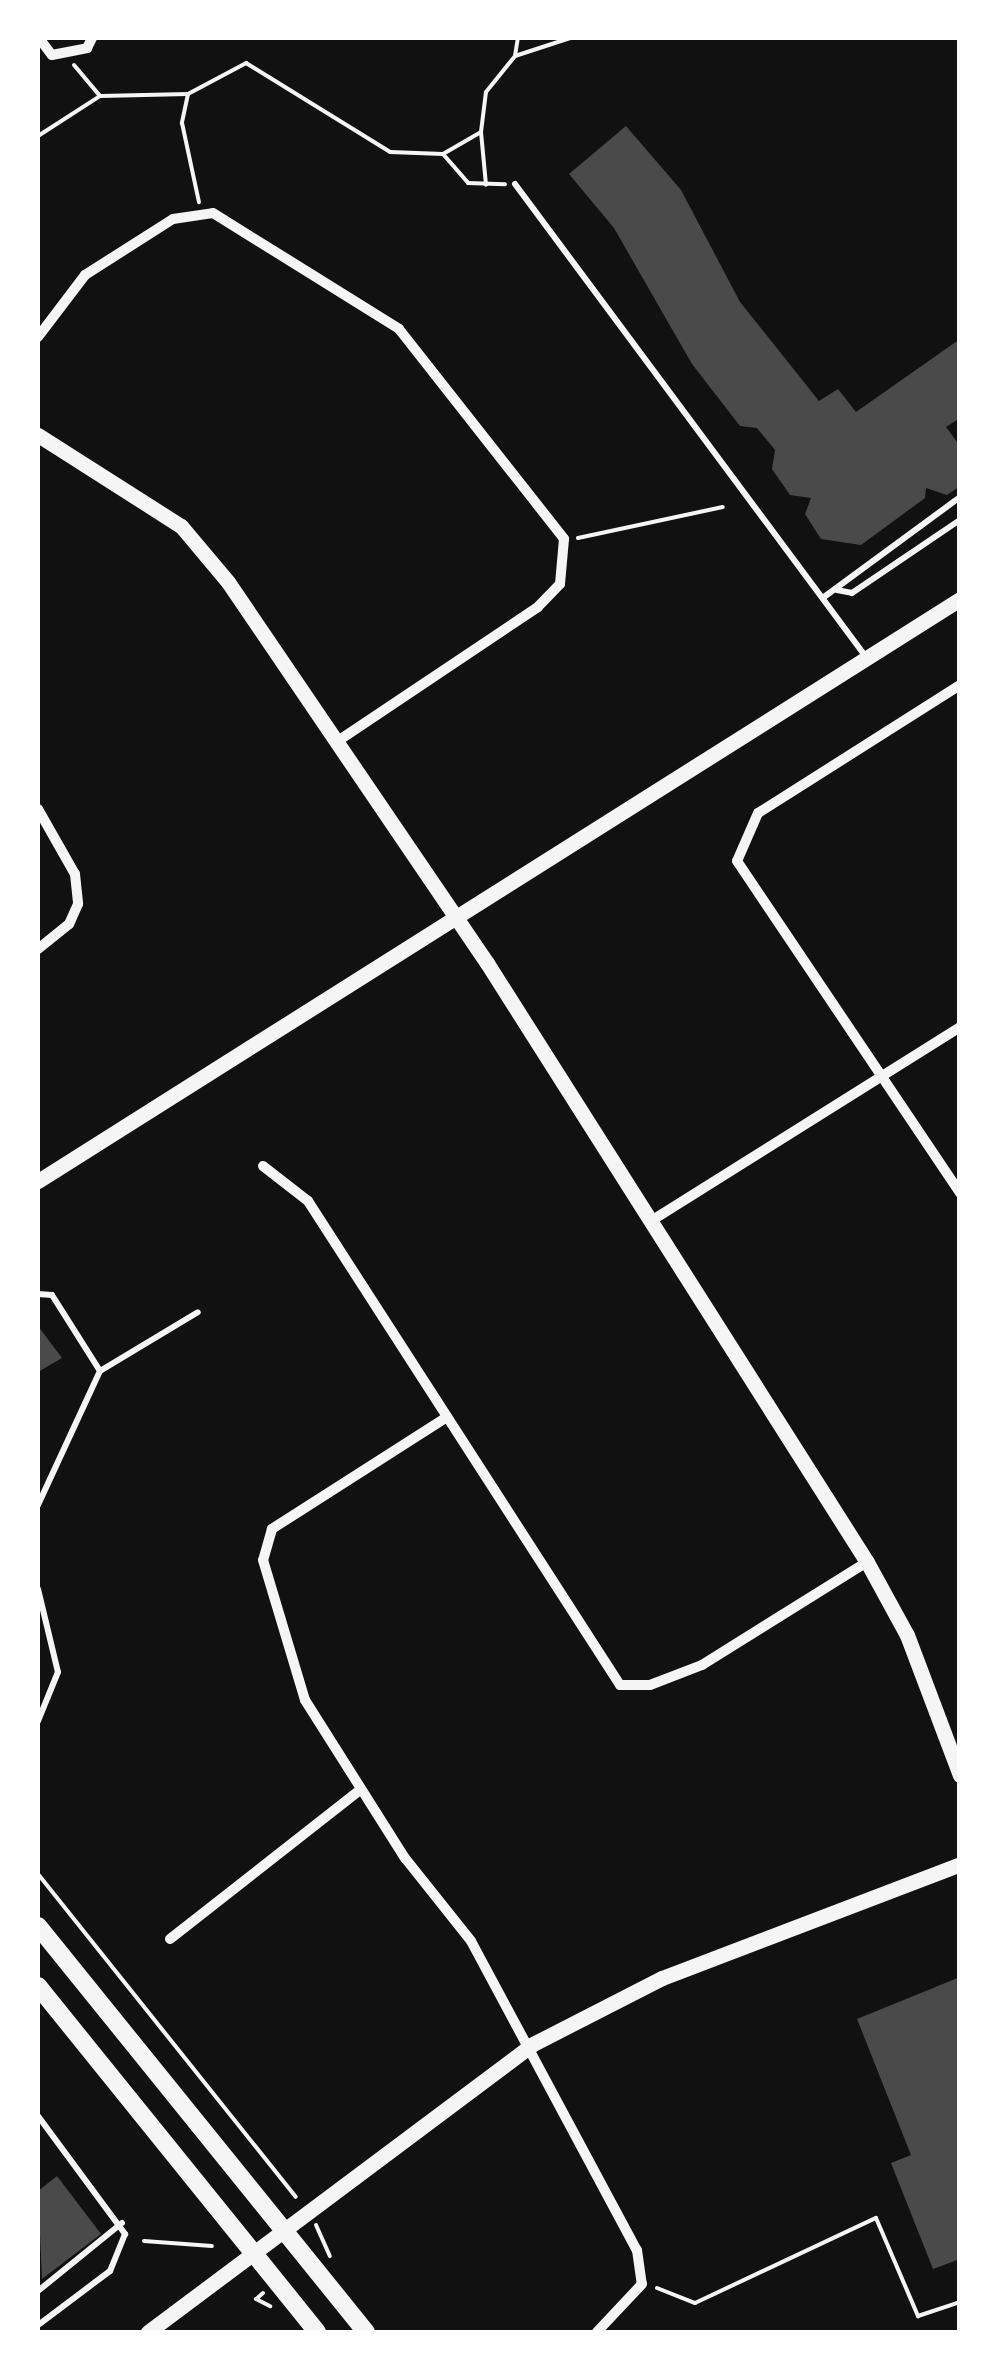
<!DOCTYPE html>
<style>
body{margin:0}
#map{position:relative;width:997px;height:2370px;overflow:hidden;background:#111;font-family:Ubuntu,sans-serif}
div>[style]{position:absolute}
.building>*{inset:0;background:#4a4a4a}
.path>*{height:4px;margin:-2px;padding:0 2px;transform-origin:2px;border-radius:2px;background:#f5f5f5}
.service>*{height:6px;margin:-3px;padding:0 3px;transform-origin:3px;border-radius:3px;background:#f5f5f5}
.minor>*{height:10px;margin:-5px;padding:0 5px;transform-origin:5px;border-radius:5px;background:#f5f5f5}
.tertiary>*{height:15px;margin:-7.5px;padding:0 7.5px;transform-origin:7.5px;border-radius:7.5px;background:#f5f5f5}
.secondary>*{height:18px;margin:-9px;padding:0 9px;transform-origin:9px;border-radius:9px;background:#f5f5f5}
span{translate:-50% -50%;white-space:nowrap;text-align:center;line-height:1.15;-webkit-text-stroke:8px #fff;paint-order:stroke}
.frame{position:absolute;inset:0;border:40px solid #fff;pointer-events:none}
</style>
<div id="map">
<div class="building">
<i style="clip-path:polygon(626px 126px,681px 190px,740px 302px,819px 401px,838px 389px,856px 412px,960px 339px,960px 418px,946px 427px,960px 446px,960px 486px,947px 495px,926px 488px,925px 498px,861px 545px,821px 539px,805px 514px,811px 498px,790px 495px,772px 469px,775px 450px,757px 428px,740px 426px,692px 364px,614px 228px,569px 174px)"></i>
<i style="clip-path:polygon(38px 1326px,62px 1358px,38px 1372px)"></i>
<i style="clip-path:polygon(960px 1977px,960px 2259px,933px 2269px,891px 2163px,911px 2155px,857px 2019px)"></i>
<i style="clip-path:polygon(57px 2176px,101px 2234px,42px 2279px,38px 2191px)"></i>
</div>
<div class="path">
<i style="left:515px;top:56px;width:18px;rotate:-81deg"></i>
<i style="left:74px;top:65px;width:40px;rotate:50deg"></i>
<i style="left:188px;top:94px;width:30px;rotate:102deg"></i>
<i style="left:182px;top:123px;width:81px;rotate:77.9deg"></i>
<i style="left:481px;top:132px;width:53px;rotate:84.6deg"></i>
<i style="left:38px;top:136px;width:74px;rotate:-32.8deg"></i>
<i style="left:100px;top:96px;width:88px;rotate:-1.3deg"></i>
<i style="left:188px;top:94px;width:66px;rotate:-28.1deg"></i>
<i style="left:246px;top:63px;width:169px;rotate:31.7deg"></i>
<i style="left:390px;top:152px;width:53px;rotate:2.2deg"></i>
<i style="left:443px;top:154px;width:44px;rotate:-30.1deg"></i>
<i style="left:481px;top:132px;width:40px;rotate:-82.9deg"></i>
<i style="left:486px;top:92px;width:46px;rotate:-51.1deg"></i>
<i style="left:515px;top:56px;width:58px;rotate:-18.1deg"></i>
<i style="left:443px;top:154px;width:38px;rotate:49deg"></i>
<i style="left:468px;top:183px;width:37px;rotate:2deg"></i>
<i style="left:578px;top:538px;width:148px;rotate:-12.1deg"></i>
<i style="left:38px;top:1874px;width:413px;rotate:51.4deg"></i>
<i style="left:316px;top:2225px;width:34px;rotate:66deg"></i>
<i style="left:144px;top:2241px;width:68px;rotate:4.2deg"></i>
<i style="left:657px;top:2288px;width:41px;rotate:21.5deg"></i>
<i style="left:695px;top:2303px;width:200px;rotate:-25.2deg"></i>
<i style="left:876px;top:2218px;width:107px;rotate:66.8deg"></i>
<i style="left:918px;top:2316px;width:44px;rotate:-18.4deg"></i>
<i style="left:263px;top:2293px;width:9px;rotate:139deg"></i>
<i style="left:256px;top:2299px;width:16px;rotate:27deg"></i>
</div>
<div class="service">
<i style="left:515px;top:184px;width:589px;rotate:53.42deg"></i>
<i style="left:837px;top:590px;width:15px;rotate:11deg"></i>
<i style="left:852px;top:593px;width:130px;rotate:-34.1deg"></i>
<i style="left:824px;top:597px;width:169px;rotate:-36.3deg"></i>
<i style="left:38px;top:1294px;width:14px;rotate:4deg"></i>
<i style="left:52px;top:1295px;width:90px;rotate:57.7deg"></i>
<i style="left:38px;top:1505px;width:148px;rotate:-65.2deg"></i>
<i style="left:100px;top:1371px;width:114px;rotate:-31deg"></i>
<i style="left:38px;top:1589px;width:85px;rotate:76.5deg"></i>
<i style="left:58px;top:1672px;width:53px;rotate:112.2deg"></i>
<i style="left:38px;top:2116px;width:147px;rotate:53.6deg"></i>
<i style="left:125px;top:2234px;width:40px;rotate:112deg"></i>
<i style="left:110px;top:2271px;width:90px;rotate:143.1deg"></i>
<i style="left:38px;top:2291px;width:108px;rotate:-39deg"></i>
</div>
<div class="minor">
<i style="left:39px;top:38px;width:21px;rotate:53deg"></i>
<i style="left:52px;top:55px;width:36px;rotate:-11deg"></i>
<i style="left:87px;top:48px;width:11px;rotate:-63deg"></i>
<i style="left:38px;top:337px;width:78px;rotate:-52.8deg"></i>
<i style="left:85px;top:275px;width:104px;rotate:-32.5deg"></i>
<i style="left:173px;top:219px;width:40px;rotate:-8.5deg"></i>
<i style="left:213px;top:213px;width:219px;rotate:31.9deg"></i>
<i style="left:399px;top:329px;width:267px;rotate:51.8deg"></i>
<i style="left:564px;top:539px;width:45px;rotate:95.1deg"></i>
<i style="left:560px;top:584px;width:32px;rotate:134deg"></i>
<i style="left:538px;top:607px;width:244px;rotate:146.2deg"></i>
<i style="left:960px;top:685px;width:239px;rotate:147.6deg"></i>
<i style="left:758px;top:813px;width:52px;rotate:113.6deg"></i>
<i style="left:737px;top:861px;width:400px;rotate:56.1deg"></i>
<i style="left:38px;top:809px;width:75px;rotate:60.4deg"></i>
<i style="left:75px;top:874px;width:30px;rotate:84deg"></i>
<i style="left:78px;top:904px;width:22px;rotate:114deg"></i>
<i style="left:69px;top:924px;width:40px;rotate:141deg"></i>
<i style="left:263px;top:1166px;width:57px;rotate:37.9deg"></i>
<i style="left:308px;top:1201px;width:576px;rotate:57.19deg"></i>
<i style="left:620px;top:1685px;width:30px"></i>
<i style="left:650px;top:1685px;width:56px;rotate:-21deg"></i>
<i style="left:702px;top:1665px;width:195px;rotate:-32deg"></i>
<i style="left:651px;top:1221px;width:365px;rotate:-32.1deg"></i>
<i style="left:447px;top:1417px;width:208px;rotate:147.4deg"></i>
<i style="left:272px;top:1529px;width:32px;rotate:106deg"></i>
<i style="left:263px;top:1560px;width:146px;rotate:73.3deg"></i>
<i style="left:305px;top:1700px;width:187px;rotate:57.7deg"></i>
<i style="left:405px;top:1858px;width:106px;rotate:51.5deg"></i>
<i style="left:471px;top:1941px;width:351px;rotate:61.8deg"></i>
<i style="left:637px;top:2250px;width:34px;rotate:82deg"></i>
<i style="left:642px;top:2284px;width:66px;rotate:133.2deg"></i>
<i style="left:170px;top:1939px;width:241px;rotate:-38.1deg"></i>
</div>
<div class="tertiary">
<i style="left:38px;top:435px;width:169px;rotate:32.5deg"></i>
<i style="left:181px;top:526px;width:73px;rotate:50deg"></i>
<i style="left:228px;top:582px;width:461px;rotate:55.8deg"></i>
<i style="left:487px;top:963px;width:709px;rotate:57.61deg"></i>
<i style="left:867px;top:1562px;width:83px;rotate:61.3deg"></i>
<i style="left:907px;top:1635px;width:150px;rotate:69.3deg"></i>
<i style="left:38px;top:1181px;width:1090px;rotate:-32.26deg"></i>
<i style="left:148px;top:2332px;width:479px;rotate:-36.8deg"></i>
<i style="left:531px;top:2045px;width:147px;rotate:-27.1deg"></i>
<i style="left:662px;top:1978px;width:319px;rotate:-20.9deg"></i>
</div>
<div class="secondary">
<i style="left:38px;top:1926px;width:522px;rotate:51.07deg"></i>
<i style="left:38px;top:1986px;width:444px;rotate:51.1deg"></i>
</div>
<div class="frame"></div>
</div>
